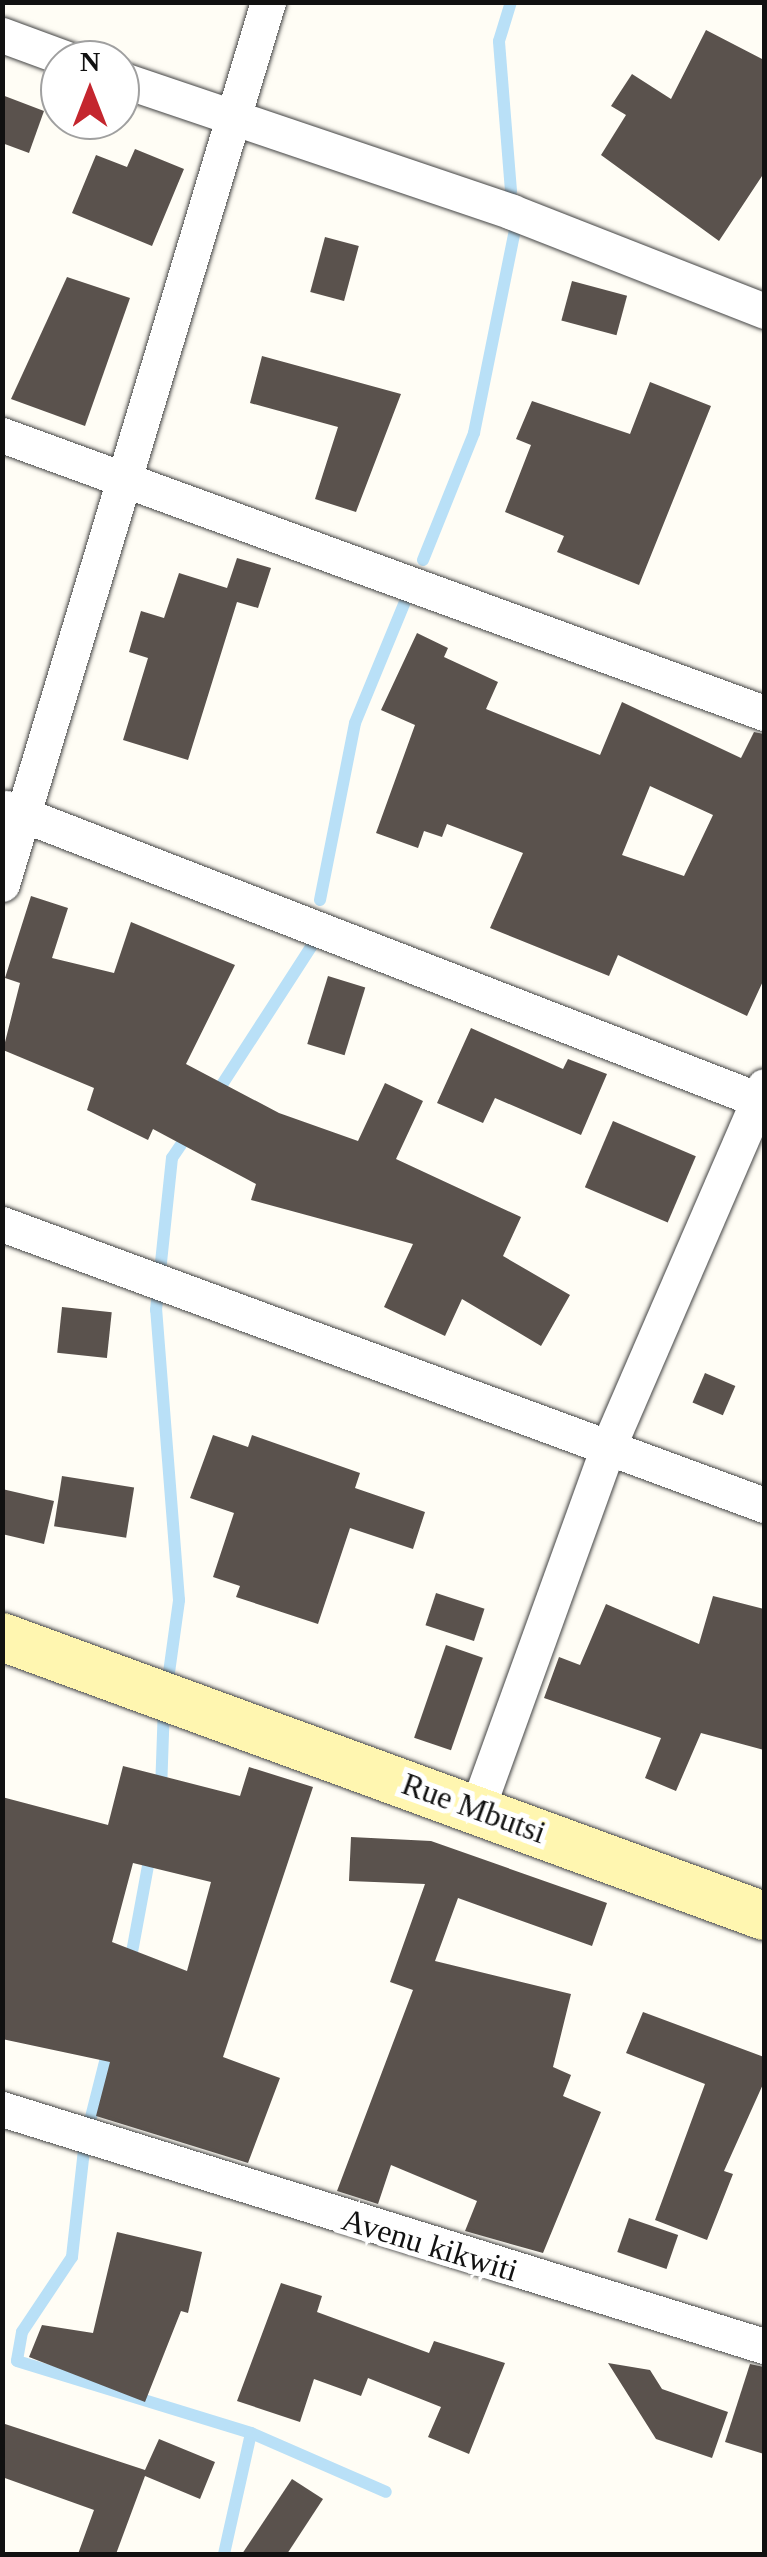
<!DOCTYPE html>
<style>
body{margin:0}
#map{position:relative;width:767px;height:2557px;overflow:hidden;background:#fffdf5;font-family:Georgia,serif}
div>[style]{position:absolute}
.stream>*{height:12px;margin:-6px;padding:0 6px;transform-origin:6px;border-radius:6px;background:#b9e0f7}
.building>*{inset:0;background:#5a524d;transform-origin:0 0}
.roads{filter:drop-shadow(0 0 2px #444) drop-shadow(0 0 2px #444)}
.street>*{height:35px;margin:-17.5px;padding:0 17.5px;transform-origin:17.5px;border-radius:17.5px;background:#fff}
.secondary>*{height:48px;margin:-24px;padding:0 24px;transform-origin:24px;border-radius:24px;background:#fff6b0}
span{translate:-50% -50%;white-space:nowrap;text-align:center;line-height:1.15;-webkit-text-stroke:10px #fff;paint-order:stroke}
.street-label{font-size:32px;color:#111}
.frame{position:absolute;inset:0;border:5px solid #111;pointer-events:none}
.north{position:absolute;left:40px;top:40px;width:100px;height:100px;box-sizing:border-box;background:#fff;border:2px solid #a0a0a0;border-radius:50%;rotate:0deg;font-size:28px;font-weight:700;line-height:40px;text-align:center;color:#111}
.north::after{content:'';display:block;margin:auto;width:35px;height:45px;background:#c4262e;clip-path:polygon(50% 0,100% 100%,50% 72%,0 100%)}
</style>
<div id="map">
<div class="stream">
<i style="left:511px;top:191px;width:150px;rotate:-94.6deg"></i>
<i style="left:499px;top:41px;width:41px;rotate:-72.9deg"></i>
<i style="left:423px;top:560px;width:137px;rotate:-68.1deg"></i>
<i style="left:474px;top:433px;width:207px;rotate:-78.6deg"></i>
<i style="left:320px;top:900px;width:180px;rotate:-78.8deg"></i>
<i style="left:355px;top:723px;width:129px;rotate:-67.6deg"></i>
<i style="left:214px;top:1097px;width:186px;rotate:-57.1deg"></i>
<i style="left:167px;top:1687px;width:88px;rotate:-82.1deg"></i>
<i style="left:179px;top:1600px;width:291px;rotate:-94.5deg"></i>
<i style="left:156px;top:1310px;width:153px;rotate:-84deg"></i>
<i style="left:172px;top:1158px;width:34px;rotate:-56deg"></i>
<i style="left:161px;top:1791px;width:85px;rotate:-88deg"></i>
<i style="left:130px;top:1963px;width:115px;rotate:-79.5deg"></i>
<i style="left:109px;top:2046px;width:98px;rotate:104.2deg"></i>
<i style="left:85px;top:2141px;width:117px;rotate:96.4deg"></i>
<i style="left:72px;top:2257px;width:90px;rotate:123.7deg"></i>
<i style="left:22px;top:2332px;width:29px;rotate:100deg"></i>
<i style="left:17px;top:2361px;width:245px;rotate:17.1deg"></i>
<i style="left:251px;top:2433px;width:147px;rotate:23.6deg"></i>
<i style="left:224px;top:2554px;width:124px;rotate:-77.4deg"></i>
</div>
<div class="building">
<i style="clip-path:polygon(706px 30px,764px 60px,764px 173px,719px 241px,601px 155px,626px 115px,611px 106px,632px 74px,671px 99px)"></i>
<i style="clip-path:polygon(2px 95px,44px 111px,29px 153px,2px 143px)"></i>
<i style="clip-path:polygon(135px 149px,184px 169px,152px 246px,72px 213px,96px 155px,127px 167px)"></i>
<i style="left:325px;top:237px;width:35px;height:57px;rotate:15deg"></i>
<i style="clip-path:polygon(67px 277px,130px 298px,85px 426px,11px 399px)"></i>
<i style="left:572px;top:281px;width:57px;height:41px;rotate:15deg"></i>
<i style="clip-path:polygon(262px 356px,401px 394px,356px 512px,315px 499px,338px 427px,250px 403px)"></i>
<i style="clip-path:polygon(650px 382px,711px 406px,639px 585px,557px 552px,564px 536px,505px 512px,531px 445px,516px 439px,532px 401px,630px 434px)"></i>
<i style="clip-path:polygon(237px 558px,271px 568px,258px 608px,237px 602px,188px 760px,123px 740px,148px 658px,129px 652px,141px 611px,164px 618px,179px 573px,227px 588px)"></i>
<i style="clip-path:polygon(evenodd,417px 633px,448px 648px,444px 657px,498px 682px,486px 709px,600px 755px,622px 702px,741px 758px,754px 732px,764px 734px,764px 979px,747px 1016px,618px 955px,609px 976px,490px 928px,523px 853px,447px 824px,442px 837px,424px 831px,418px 848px,376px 833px,415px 725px,381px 710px,417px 633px,650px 786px,713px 815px,684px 876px,622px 855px,650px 786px)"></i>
<i style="clip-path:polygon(31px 896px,68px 908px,52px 958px,114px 973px,131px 922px,235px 965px,186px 1064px,279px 1113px,358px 1141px,385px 1083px,423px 1101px,396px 1159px,521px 1217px,503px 1256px,570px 1295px,541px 1346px,462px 1299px,445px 1336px,384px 1307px,413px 1244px,251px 1200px,256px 1184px,153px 1129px,148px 1140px,87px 1110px,94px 1088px,3px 1050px,20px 983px,5px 978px)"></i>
<i style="left:328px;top:976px;width:39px;height:71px;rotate:17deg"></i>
<i style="clip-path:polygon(471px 1028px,563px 1069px,568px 1059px,607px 1074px,581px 1135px,495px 1098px,483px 1123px,437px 1103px)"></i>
<i style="left:613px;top:1121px;width:90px;height:72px;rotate:23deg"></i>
<i style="left:62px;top:1307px;width:50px;height:46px;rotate:6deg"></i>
<i style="left:705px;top:1373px;width:33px;height:32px;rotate:23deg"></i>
<i style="clip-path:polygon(213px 1435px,248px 1447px,252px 1435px,360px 1473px,355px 1488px,425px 1512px,413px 1549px,350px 1528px,318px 1624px,236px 1597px,240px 1586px,213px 1577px,234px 1513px,190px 1498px)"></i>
<i style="left:62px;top:1476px;width:73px;height:51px;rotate:9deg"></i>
<i style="clip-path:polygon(2px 1489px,54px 1501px,44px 1544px,2px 1534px)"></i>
<i style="left:436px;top:1593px;width:51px;height:34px;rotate:18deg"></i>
<i style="clip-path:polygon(713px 1596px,764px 1609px,764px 1750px,701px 1733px,676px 1791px,645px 1778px,661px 1738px,544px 1698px,559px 1657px,580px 1665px,606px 1604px,699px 1644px)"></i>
<i style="left:446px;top:1645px;width:39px;height:98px;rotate:19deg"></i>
<i style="clip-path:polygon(evenodd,123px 1766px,240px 1796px,249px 1767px,313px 1787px,223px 2057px,280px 2078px,248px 2163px,96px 2116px,110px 2062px,2px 2039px,2px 1797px,108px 1825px,123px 1766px,133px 1863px,211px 1882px,187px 1971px,112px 1942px,133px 1863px)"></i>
<i style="clip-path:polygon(351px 1837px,431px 1841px,607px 1903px,592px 1946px,458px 1898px,435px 1961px,571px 1994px,553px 2067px,571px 2075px,563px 2096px,601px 2112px,543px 2253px,465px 2231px,477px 2201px,391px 2165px,378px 2204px,337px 2191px,413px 1990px,390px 1982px,425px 1884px,349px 1881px)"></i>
<i style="clip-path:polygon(643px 2012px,764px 2057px,764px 2082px,724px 2171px,733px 2174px,707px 2240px,655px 2220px,705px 2084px,626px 2053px)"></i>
<i style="left:629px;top:2218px;width:52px;height:36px;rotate:19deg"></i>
<i style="clip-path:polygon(117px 2232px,202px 2252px,188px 2313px,181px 2311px,145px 2402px,29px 2357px,42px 2325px,93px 2333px)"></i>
<i style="clip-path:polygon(281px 2283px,322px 2296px,317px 2312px,429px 2353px,434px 2341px,505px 2363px,469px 2454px,428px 2437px,441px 2407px,368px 2378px,361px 2396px,314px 2379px,300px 2422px,237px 2401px)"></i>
<i style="clip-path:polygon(608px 2363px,650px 2370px,662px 2389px,728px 2412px,712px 2458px,656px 2439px)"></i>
<i style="clip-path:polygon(750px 2364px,764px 2367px,764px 2454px,725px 2442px)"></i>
<i style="clip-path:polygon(2px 2423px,145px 2470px,159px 2439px,215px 2462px,200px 2499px,145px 2476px,116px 2554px,78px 2554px,94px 2510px,2px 2477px)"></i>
<i style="clip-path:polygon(292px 2479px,323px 2499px,287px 2554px,242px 2554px)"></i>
</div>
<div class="roads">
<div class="street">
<i style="left:2px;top:35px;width:72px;rotate:20.2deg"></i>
<i style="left:120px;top:79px;width:414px;rotate:18.7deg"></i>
<i style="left:512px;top:212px;width:271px;rotate:21.4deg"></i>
<i style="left:2px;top:435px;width:811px;rotate:20.04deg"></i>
<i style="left:6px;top:808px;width:813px;rotate:21.2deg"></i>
<i style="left:2px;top:884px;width:921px;rotate:-73.22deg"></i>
<i style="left:2px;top:1224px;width:812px;rotate:20.24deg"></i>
<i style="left:477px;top:1809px;width:387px;rotate:-70.1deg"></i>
<i style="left:609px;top:1445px;width:391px;rotate:-66.6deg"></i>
<i style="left:2px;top:2109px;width:798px;rotate:17.28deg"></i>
</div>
<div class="secondary">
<i style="left:2px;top:1637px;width:811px;rotate:20.11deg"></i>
</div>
</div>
<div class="street-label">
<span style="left:474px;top:1808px;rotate:20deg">Rue Mbutsi</span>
<span style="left:430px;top:2245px;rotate:17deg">Avenu kikwiti</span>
</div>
<div class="frame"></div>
<div class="north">N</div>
</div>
